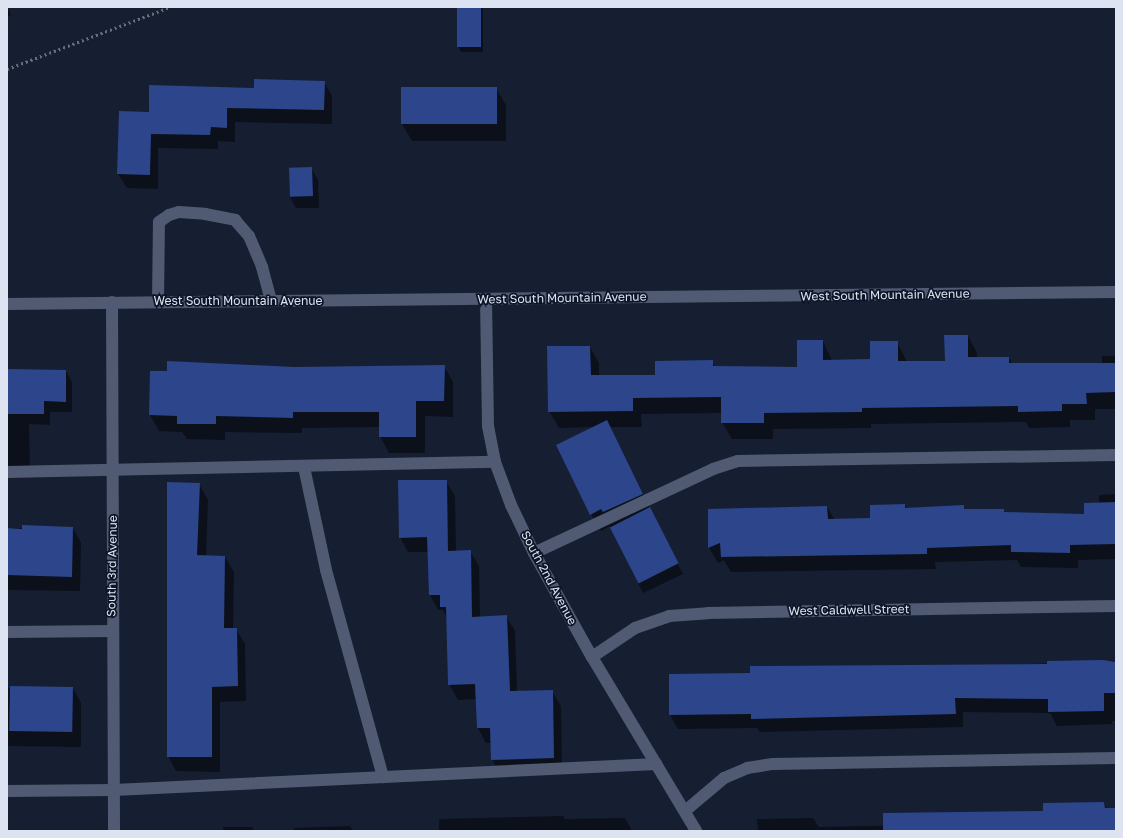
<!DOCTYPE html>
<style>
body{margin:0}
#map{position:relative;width:1123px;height:838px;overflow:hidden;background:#161e32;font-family:"Golos Text",sans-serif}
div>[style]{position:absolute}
.shadow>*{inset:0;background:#0007;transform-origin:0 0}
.building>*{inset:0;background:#2c458b;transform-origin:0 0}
.path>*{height:2.5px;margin-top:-1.25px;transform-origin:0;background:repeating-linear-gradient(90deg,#666d7f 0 2px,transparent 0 5px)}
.minor>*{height:12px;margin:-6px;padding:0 6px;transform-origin:6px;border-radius:6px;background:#505a72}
span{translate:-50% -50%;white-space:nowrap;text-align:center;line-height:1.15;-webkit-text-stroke:3.5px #0d1528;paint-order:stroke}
.street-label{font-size:12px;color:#dde3f1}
.frame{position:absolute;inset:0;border:8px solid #dde3f1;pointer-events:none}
</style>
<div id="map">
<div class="shadow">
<i style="clip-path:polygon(7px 7px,11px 15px,7px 17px)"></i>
<i style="clip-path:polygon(458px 7px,483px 7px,483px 52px,461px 52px,458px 46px)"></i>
<i style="clip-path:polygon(324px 82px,332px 96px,332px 124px,235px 122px,235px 142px,218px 141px,218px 149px,158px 148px,158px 189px,127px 188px,118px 174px,150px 113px,255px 89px)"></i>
<i style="clip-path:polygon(496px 88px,506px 105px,506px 141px,412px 141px,402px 124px)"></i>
<i style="clip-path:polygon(311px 168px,318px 180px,319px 208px,296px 208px,290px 197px)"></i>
<i style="clip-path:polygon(968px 336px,977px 353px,977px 358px,1009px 358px,1012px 364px,1102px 364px,1102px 356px,1116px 356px,1116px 409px,1095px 409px,1095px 420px,1070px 420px,1070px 427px,1029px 428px,1026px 422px,871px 424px,871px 428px,773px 429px,773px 439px,732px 439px,722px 422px,722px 413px,641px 414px,642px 427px,610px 427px,683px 574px,643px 593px,610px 526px,601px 531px,591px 514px,594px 427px,559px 428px,549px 411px,590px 347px,599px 363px,599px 376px,656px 376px,712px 361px,715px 367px,798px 368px,823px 341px,832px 361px,871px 360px,897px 342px,907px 362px,946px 362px)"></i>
<i style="clip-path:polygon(444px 366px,453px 382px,453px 417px,425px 416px,425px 453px,389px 453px,380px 436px,380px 427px,302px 428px,302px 433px,225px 432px,225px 440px,187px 439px,182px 432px,159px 431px,150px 415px,151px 372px)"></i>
<i style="clip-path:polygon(7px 370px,66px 371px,72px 382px,72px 412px,50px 412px,50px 425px,29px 424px,30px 472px,7px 466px)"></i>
<i style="clip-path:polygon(446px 481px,455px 496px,456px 552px,470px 551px,479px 566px,480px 617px,506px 616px,515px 631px,517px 692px,552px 691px,561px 706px,562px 773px,500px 774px,492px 759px,491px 743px,486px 743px,478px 728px,477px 699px,458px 700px,449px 684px,447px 618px,443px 610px,438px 610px,430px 595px,428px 552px,408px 552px,400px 537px)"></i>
<i style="clip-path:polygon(199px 484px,208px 500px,206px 556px,225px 557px,234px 572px,233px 629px,236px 629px,245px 644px,246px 701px,220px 702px,220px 772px,176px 771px,168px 756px)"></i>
<i style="clip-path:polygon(1116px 494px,1116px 559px,1078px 560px,1078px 568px,1021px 567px,1017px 560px,935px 562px,936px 569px,731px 572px,724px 560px,718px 563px,709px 548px,709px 510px,827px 507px,835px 520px,871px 519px,905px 505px,907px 509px,963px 506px,965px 510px,1003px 510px,1005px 513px,1085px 515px,1099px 504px,1099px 495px)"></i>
<i style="clip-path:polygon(7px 528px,73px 528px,81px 543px,80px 591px,7px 590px)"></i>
<i style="clip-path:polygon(1116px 661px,1116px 721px,1112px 721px,1112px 724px,1057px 726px,1050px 713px,963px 712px,963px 727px,760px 732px,757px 728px,678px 729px,670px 715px,752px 674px)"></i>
<i style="clip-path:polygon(7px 688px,73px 688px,81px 703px,81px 747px,7px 746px)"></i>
<i style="clip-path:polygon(1104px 803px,1107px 809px,1116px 808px,1116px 831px,758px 831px,757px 819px,813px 818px,819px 827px,912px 825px,1044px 812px)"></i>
<i style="clip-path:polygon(563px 816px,565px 819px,625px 818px,632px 831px,648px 831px,439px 831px,439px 819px)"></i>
<i style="clip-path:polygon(350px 826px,353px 831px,294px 831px,294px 828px)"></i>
<i style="left:223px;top:827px;width:30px;height:4px"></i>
</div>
<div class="building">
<i style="left:457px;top:7px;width:24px;height:40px"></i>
<i style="clip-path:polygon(254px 79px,325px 81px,324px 110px,227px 108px,227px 128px,211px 127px,210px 135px,151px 134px,150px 175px,117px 174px,119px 111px,149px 112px,149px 85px,254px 88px)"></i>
<i style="left:497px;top:87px;width:37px;height:96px;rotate:90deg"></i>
<i style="left:312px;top:167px;width:29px;height:23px;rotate:88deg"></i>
<i style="clip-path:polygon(944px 335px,968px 335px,968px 357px,1009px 357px,1009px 363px,1116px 363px,1116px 392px,1086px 393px,1087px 404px,1062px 404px,1062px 411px,1018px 412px,1018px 406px,862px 408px,862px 412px,764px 413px,764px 423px,721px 423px,721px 397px,633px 398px,633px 411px,548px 412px,547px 346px,590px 346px,591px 375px,655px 375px,655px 361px,713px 360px,713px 366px,797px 367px,797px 340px,823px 340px,823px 360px,870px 359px,870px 341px,898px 341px,898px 361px,945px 361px)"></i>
<i style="clip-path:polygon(167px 361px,294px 367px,445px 365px,444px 401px,416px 401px,416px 437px,379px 437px,379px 412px,293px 412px,293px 418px,216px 416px,216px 424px,177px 424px,177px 416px,149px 415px,150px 371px,167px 371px)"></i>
<i style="clip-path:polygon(7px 369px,66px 370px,66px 402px,44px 401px,44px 414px,7px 414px)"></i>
<i style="clip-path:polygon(607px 420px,643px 494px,603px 512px,601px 509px,590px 515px,556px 445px)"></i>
<i style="clip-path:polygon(398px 480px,447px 480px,448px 551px,471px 550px,472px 617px,507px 615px,510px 691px,553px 690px,554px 758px,491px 760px,490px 728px,477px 728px,475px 684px,448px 685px,446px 607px,440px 607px,440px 595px,429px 595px,427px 537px,399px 538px)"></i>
<i style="clip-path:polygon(167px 482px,200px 483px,197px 555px,225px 556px,224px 628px,237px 628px,238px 686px,212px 687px,212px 757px,167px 757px)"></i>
<i style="clip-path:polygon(1116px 502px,1116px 544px,1070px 545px,1070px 553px,1011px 552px,1011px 545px,927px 548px,927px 554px,721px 557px,720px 543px,708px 548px,708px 509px,827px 506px,828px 519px,870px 518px,870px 505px,905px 504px,905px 508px,964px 505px,964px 509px,1004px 509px,1004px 512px,1084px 514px,1084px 503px)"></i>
<i style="left:650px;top:507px;width:63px;height:45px;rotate:63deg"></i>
<i style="clip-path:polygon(22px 525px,73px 527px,72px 577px,7px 575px,7px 528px,22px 529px)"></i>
<i style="clip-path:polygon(1103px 660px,1116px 662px,1116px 693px,1104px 693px,1104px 711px,1048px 712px,1048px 699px,955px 698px,956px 714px,751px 719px,751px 714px,669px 715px,669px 674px,750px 673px,750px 666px,1047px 664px,1047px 661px)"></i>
<i style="left:10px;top:686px;width:63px;height:45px;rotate:1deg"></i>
<i style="clip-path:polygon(1104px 802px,1105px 808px,1116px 808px,1116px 831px,883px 831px,883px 813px,1043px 811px,1043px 803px)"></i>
</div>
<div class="path">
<i style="left:7px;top:69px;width:174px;rotate:-20.8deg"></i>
</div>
<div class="minor">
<i style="left:486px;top:299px;width:127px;rotate:89.1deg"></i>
<i style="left:488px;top:426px;width:37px;rotate:79deg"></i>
<i style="left:495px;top:462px;width:46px;rotate:69.6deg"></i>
<i style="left:511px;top:505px;width:53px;rotate:64.4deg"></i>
<i style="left:534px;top:553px;width:119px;rotate:60.9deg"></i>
<i style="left:592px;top:657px;width:203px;rotate:59.1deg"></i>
<i style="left:158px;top:301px;width:79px;rotate:-89.3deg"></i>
<i style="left:159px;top:222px;width:12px;rotate:-35deg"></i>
<i style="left:169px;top:215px;width:10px;rotate:-17deg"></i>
<i style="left:179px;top:212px;width:26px;rotate:4deg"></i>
<i style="left:205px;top:214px;width:31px;rotate:11deg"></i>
<i style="left:235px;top:220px;width:21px;rotate:49deg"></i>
<i style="left:249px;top:236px;width:34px;rotate:67deg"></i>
<i style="left:262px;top:267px;width:35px;rotate:75deg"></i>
<i style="left:112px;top:302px;width:529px;rotate:89.78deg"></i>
<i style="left:7px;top:304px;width:1109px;rotate:-0.62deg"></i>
<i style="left:304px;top:467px;width:105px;rotate:77.9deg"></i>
<i style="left:326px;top:570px;width:215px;rotate:74.6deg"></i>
<i style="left:7px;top:472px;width:488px;rotate:-1.2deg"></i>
<i style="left:534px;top:553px;width:198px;rotate:-25.1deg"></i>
<i style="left:713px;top:469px;width:26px;rotate:-18deg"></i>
<i style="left:738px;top:461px;width:378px;rotate:-0.9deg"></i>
<i style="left:7px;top:632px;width:105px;rotate:-0.5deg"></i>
<i style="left:592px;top:657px;width:52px;rotate:-34deg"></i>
<i style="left:635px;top:628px;width:36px;rotate:-19deg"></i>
<i style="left:669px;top:616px;width:39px;rotate:-4deg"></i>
<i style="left:708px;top:613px;width:408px;rotate:-1deg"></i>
<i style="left:7px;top:791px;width:107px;rotate:-0.5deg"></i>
<i style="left:114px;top:790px;width:543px;rotate:-2.75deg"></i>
<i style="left:685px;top:811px;width:51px;rotate:-40.2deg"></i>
<i style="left:724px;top:778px;width:25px;rotate:-23deg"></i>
<i style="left:747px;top:768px;width:26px;rotate:-9deg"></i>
<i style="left:773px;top:764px;width:343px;rotate:-1deg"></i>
</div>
<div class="street-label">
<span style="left:885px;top:295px;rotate:-1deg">West South Mountain Avenue</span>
<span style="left:562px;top:298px;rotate:-1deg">West South Mountain Avenue</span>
<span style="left:238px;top:301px">West South Mountain Avenue</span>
<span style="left:112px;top:566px;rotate:-89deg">South 3rd Avenue</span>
<span style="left:549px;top:578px;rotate:62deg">South 2nd Avenue</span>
<span style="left:849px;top:610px;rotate:-1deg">West Caldwell Street</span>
</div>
<div class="frame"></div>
</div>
